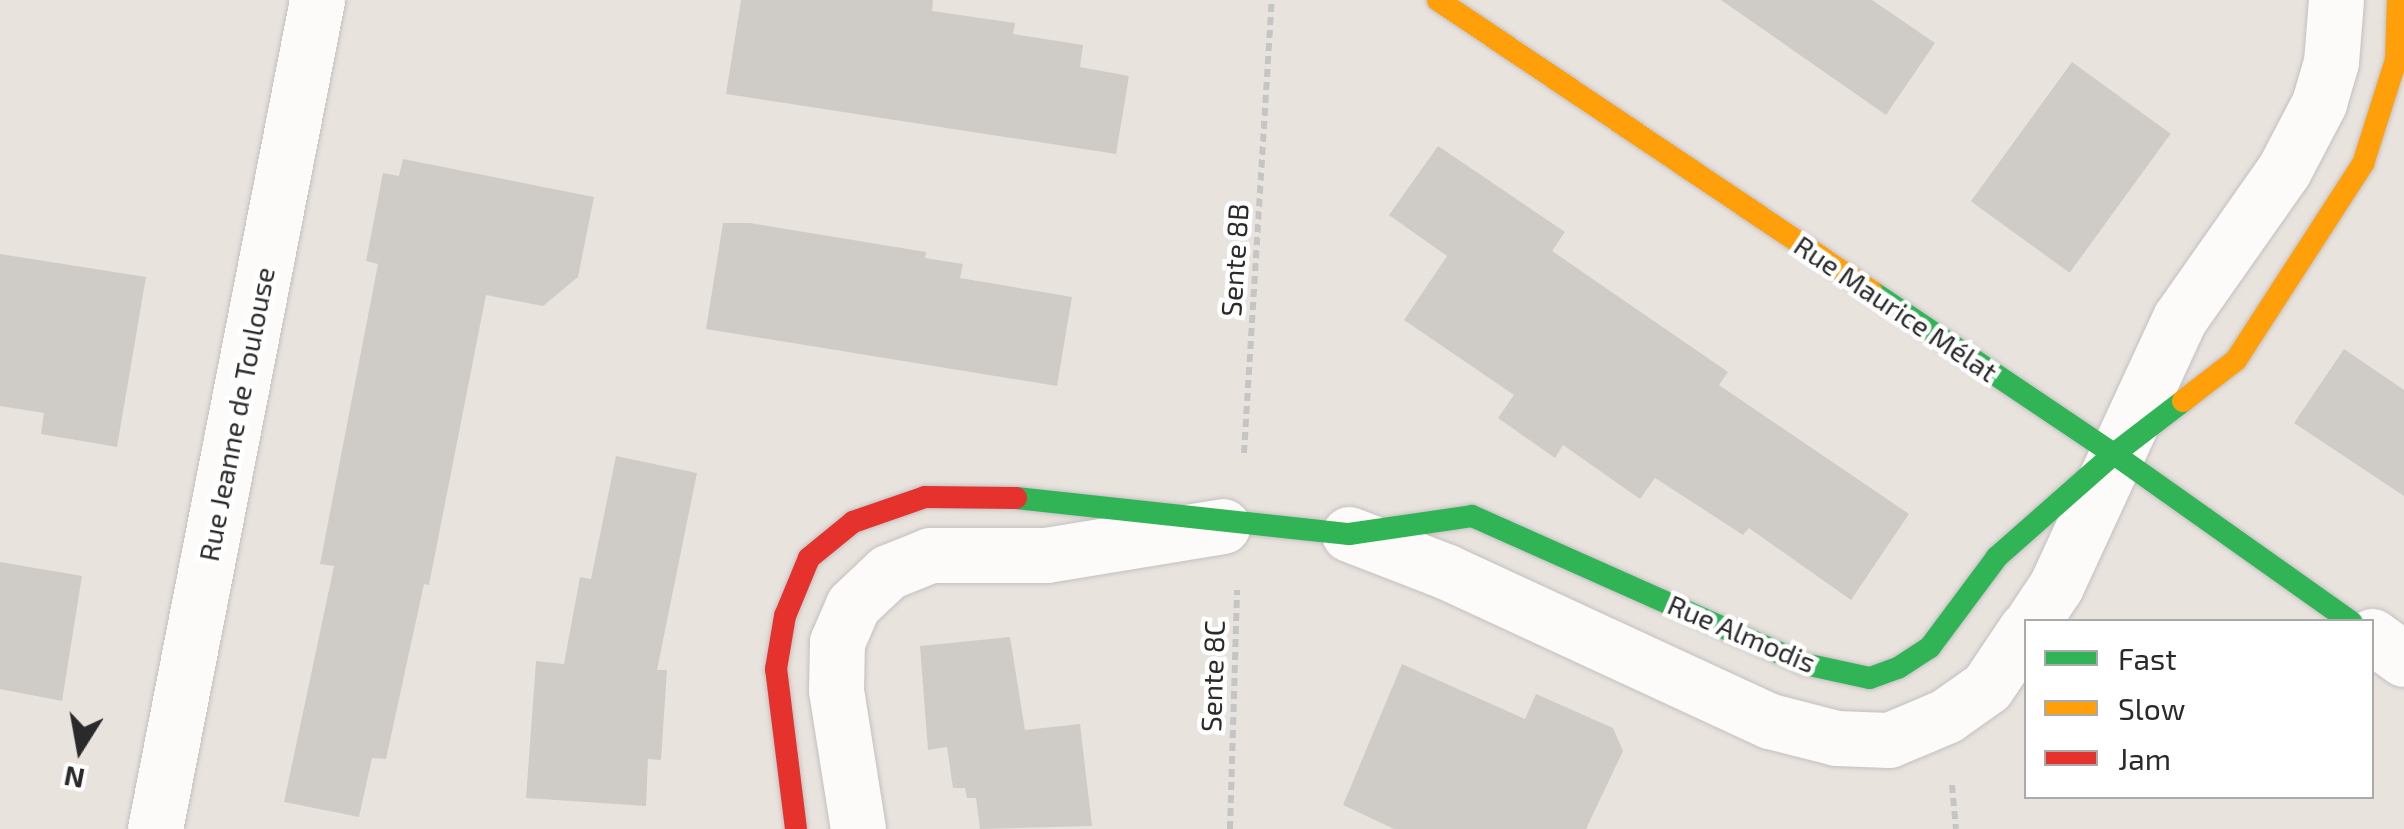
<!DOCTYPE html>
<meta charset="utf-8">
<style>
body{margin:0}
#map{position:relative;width:2404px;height:829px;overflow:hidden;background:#e9e3de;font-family:"Exo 2",sans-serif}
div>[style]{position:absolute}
.building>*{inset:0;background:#cfccc8;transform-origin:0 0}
.path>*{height:6px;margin-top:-3px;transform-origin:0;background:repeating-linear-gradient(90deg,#c6c5c5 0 8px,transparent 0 13px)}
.roads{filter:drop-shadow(0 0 2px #c2c0c0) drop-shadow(0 0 2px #c2c0c0)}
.street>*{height:55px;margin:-27.5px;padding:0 27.5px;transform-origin:27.5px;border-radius:27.5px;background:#fcfbfa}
.fast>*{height:22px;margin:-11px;padding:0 11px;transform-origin:11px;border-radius:11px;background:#30b455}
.slow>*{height:22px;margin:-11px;padding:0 11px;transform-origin:11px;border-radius:11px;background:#ff9f0a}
.jam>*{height:22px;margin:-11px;padding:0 11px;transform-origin:11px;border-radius:11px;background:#e5322d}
span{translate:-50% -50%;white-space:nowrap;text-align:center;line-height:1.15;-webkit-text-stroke:9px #fff;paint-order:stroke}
.street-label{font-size:28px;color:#2a2a2a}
.legend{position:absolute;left:2024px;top:619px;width:350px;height:180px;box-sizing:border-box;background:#fff;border:2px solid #aaa;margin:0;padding:12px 18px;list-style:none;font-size:30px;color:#2a2a2a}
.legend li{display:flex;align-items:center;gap:20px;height:50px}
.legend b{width:50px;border:2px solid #aaa}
.north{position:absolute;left:30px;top:699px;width:100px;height:100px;-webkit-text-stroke:8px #fff;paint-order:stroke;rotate:191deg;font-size:28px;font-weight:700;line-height:40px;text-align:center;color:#2a2a2a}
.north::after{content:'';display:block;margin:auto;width:35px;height:45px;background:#2a2a2a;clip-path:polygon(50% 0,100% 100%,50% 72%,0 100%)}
</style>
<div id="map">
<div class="building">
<i style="clip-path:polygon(741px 0,933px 0,932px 11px,1015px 23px,1013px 34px,1083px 45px,1080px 67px,1129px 76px,1116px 154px,726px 94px)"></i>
<i style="clip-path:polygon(1721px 0,1872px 0,1935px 43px,1886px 115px)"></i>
<i style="left:2072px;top:62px;width:122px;height:172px;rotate:36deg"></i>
<i style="clip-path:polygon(1438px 146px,1565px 232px,1552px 251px,1728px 372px,1719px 385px,1909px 514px,1851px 600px,1749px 528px,1743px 535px,1655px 478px,1640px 499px,1563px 445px,1555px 458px,1498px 418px,1514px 395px,1404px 320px,1447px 256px,1389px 215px)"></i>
<i style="clip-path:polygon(403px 159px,594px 197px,578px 277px,543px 306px,486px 295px,429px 585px,424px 584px,386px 759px,372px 758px,359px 817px,284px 802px,334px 566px,320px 564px,378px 264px,366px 261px,383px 173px,399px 176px)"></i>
<i style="clip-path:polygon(723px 223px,750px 223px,926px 252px,925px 258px,963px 264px,960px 278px,1072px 297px,1057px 386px,706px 329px)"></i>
<i style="clip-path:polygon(0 254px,146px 277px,117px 447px,41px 434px,44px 413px,0 406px)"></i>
<i style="clip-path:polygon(2344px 349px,2404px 390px,2404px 496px,2294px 423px)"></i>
<i style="clip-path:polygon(616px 456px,697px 473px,657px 670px,667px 670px,661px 760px,648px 759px,646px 806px,526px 798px,536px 661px,564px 664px,580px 577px,591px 579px)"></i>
<i style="clip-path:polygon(0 562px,82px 576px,62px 701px,0 689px)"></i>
<i style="clip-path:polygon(1010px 637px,1025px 730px,1080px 724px,1092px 826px,980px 829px,976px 798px,967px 798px,965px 788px,953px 788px,947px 747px,928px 750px,920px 646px)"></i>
<i style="clip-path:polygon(1402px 664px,1525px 719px,1536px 694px,1613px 728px,1623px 751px,1586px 829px,1394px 829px,1343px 805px)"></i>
</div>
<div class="path">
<i style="left:1244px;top:453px;width:454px;rotate:-86.5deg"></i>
<i style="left:1952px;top:785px;width:44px;rotate:84.8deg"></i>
<i style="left:1230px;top:829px;width:239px;rotate:-88.3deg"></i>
</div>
<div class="roads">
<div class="street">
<i style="left:1349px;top:534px;width:103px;rotate:21.1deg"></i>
<i style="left:1445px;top:571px;width:358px;rotate:24.8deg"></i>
<i style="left:1770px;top:721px;width:68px;rotate:14.4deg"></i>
<i style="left:1836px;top:738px;width:53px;rotate:2.2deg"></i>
<i style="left:1889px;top:740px;width:62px;rotate:-22.8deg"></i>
<i style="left:1946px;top:716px;width:50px;rotate:-35.3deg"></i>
<i style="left:1987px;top:687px;width:70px;rotate:-56.1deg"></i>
<i style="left:2032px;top:622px;width:43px;rotate:-56.3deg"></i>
<i style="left:2056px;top:586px;width:295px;rotate:-65.2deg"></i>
<i style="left:2180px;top:318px;width:181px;rotate:-54.9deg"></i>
<i style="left:2284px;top:170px;width:76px;rotate:-62.4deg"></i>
<i style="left:2319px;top:103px;width:43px;rotate:-73.7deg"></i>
<i style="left:2331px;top:62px;width:62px;rotate:-85.4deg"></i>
<i style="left:2372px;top:636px;width:39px;rotate:36deg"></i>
<i style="left:155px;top:829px;width:845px;rotate:-78.94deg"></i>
<i style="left:858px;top:829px;width:141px;rotate:-99deg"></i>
<i style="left:836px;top:690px;width:48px;rotate:-88.8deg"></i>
<i style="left:837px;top:642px;width:40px;rotate:-66.6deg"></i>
<i style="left:853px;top:605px;width:48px;rotate:-43.3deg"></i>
<i style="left:888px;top:572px;width:45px;rotate:-22deg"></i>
<i style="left:930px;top:555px;width:116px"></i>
<i style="left:1046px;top:555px;width:179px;rotate:-9.3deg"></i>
</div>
<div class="fast">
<i style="left:1871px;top:291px;width:293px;rotate:33.9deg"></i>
<i style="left:2114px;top:454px;width:291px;rotate:35.3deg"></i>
<i style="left:1016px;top:498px;width:335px;rotate:6.2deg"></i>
<i style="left:1349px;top:534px;width:124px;rotate:-8.3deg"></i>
<i style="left:1472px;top:516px;width:364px;rotate:24deg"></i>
<i style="left:1805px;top:664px;width:66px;rotate:12.2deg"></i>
<i style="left:1870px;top:678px;width:30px;rotate:-20deg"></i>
<i style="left:1898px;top:668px;width:38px;rotate:-33deg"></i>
<i style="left:1930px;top:647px;width:112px;rotate:-53.3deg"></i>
<i style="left:1997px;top:557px;width:156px;rotate:-41.4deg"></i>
<i style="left:2114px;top:454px;width:87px;rotate:-37.5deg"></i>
</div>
<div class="slow">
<i style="left:1438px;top:0;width:522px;rotate:33.9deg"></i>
<i style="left:2183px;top:401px;width:67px;rotate:-37.7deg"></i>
<i style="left:2236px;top:360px;width:234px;rotate:-57.1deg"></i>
<i style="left:2363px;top:164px;width:109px;rotate:-72.4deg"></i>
<i style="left:2396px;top:60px;width:60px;rotate:-88.1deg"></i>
</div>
<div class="jam">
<i style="left:796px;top:829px;width:161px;rotate:-97.1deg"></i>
<i style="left:776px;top:669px;width:54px;rotate:-80.4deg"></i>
<i style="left:785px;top:616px;width:63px;rotate:-67.5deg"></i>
<i style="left:809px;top:558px;width:57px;rotate:-39.3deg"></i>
<i style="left:853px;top:522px;width:76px;rotate:-19.1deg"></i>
<i style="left:925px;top:497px;width:91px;rotate:0.6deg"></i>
</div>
</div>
<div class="street-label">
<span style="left:1234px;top:260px;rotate:-86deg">Sente 8B</span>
<span style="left:1896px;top:308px;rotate:34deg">Rue Maurice Mélat</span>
<span style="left:236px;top:414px;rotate:-79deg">Rue Jeanne de Toulouse</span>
<span style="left:1742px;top:633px;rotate:23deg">Rue Almodis</span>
<span style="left:1212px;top:676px;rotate:-88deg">Sente 8C</span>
</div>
<ul class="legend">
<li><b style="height:12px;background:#30b455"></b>Fast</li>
<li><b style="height:12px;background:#ff9f0a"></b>Slow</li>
<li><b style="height:12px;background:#e5322d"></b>Jam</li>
</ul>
<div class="north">N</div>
</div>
